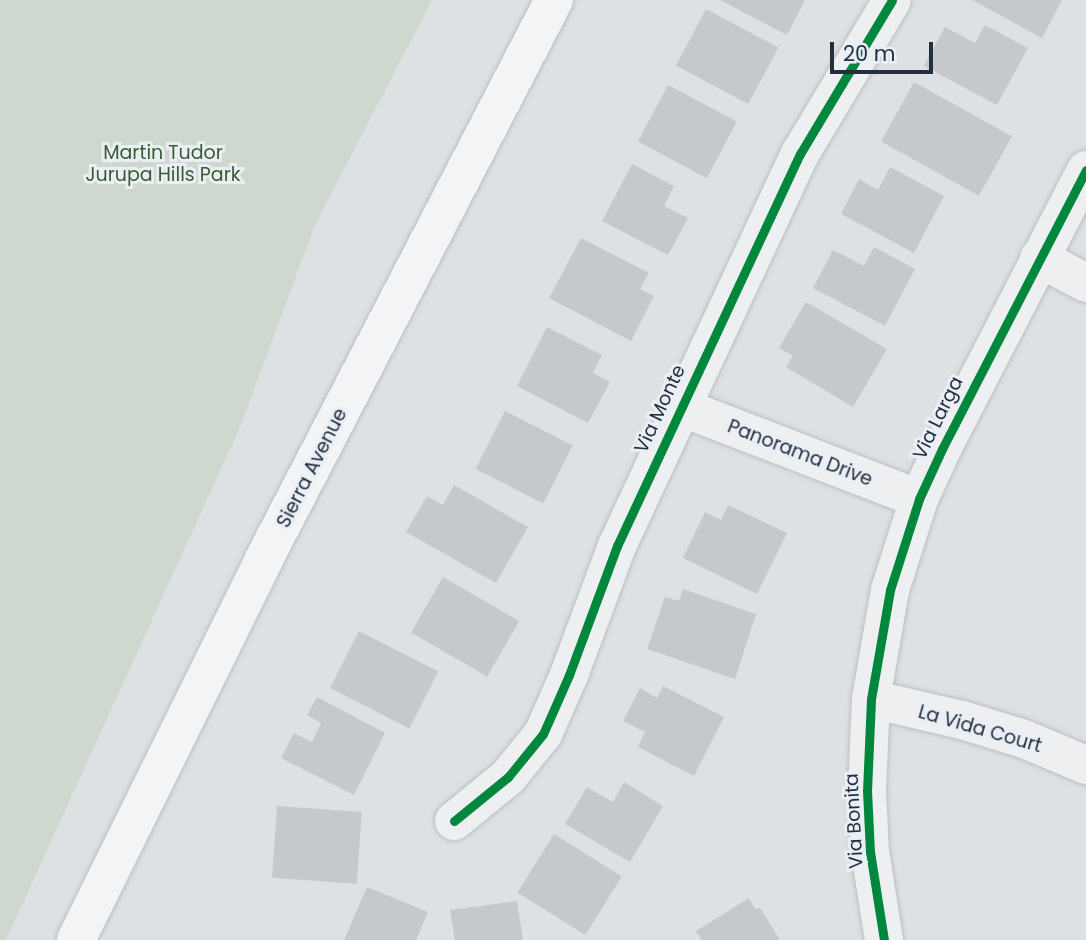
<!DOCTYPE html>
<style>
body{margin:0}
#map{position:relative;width:1086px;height:940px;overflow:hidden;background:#dee1e4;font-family:Poppins,sans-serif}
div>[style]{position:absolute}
.green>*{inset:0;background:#cfd8ce}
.building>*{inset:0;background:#c6c9cc;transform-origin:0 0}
.roads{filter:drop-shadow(0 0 2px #bcbfc2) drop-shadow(0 0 2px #bcbfc2)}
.minor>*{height:38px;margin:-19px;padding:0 19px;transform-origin:19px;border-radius:19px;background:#edeff1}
.primary>*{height:38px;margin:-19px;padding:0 19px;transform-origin:19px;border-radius:19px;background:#f2f4f5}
.cycleway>*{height:9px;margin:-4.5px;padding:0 4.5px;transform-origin:4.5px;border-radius:4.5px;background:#00873e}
span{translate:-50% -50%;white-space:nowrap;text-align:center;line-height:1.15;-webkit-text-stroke:6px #eaeff5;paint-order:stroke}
.park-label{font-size:19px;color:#3a5a31}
.street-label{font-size:19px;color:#242f3e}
.scale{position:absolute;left:830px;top:42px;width:103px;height:32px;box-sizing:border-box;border:4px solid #242f3e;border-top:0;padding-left:9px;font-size:21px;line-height:24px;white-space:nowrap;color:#242f3e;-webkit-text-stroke:5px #eaeff5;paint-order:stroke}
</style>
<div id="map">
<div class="green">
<i style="clip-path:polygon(0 0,432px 0,315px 225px,241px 425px,6px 940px,0 940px)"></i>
</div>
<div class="building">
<i style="clip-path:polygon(720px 0,805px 0,787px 35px)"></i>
<i style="clip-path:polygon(972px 0,1062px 0,1042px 38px)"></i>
<i style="left:706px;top:9px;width:82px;height:64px;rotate:28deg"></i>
<i style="clip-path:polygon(985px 25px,1028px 48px,997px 105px,924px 66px,945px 27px,975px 43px)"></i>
<i style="left:914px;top:82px;width:112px;height:68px;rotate:29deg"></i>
<i style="left:668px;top:85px;width:78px;height:64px;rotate:28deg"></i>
<i style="clip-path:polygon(632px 164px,674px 186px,664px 206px,688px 218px,668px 255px,602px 221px)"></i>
<i style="clip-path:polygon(890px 167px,944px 196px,914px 253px,841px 214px,859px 179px,878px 190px)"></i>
<i style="clip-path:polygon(581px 238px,649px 273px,640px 289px,654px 296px,631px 341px,549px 298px)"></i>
<i style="clip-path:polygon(874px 247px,915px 269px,885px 326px,813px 288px,833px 250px,864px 266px)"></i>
<i style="clip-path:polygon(806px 302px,887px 349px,853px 407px,786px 367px,793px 356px,779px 348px)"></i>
<i style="clip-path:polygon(547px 327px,602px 355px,593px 373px,610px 382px,588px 423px,517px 386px)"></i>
<i style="left:505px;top:411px;width:76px;height:65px;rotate:27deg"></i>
<i style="clip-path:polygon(454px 485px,528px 527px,496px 583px,406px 532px,427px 496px,443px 505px)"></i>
<i style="clip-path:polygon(728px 505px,787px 533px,757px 594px,683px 558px,705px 512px,721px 520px)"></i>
<i style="left:443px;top:577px;width:88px;height:64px;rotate:30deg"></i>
<i style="clip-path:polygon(683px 589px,756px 614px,735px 679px,647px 649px,665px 597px,679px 601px)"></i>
<i style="left:359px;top:631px;width:89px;height:64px;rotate:27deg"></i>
<i style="clip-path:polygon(663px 686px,724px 717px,694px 776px,638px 747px,645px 732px,623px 721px,640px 688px,657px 698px)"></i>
<i style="clip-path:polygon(317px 697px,385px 733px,354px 795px,281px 758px,294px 733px,312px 742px,321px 723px,307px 715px)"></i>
<i style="clip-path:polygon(624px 782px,663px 806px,630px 862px,565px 824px,587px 787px,613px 802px)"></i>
<i style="left:277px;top:806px;width:85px;height:72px;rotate:4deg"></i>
<i style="left:554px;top:834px;width:80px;height:69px;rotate:32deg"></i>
<i style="clip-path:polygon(367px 887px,428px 912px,416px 940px,344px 940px)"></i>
<i style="clip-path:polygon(749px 898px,755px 909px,760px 908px,780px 940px,701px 940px,696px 931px)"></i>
<i style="clip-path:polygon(517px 901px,523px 940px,455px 940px,450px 910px)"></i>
</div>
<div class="roads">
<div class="minor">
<i style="left:1039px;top:258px;width:53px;rotate:28deg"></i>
<i style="left:681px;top:407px;width:255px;rotate:21.1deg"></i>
<i style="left:871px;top:699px;width:93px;rotate:13deg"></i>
<i style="left:962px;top:720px;width:65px;rotate:17deg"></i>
<i style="left:1024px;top:739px;width:67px;rotate:22.8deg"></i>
<i style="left:454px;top:821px;width:70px;rotate:-39.2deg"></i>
<i style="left:508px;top:777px;width:55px;rotate:-50.9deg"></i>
<i style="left:543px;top:734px;width:64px;rotate:-66.2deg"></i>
<i style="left:569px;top:675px;width:138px;rotate:-69.6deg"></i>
<i style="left:617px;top:546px;width:433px;rotate:-65deg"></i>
<i style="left:800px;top:154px;width:179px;rotate:-59.1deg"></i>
<i style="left:884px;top:940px;width:89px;rotate:-99deg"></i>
<i style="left:870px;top:852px;width:61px;rotate:-92.8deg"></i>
<i style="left:867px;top:791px;width:92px;rotate:-87.5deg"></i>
<i style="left:871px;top:699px;width:111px;rotate:-80.1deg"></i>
<i style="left:890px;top:590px;width:96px;rotate:-72.3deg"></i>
<i style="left:919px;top:499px;width:55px;rotate:-65.3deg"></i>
<i style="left:942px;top:449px;width:314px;rotate:-62.7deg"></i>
</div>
<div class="primary">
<i style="left:76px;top:940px;width:425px;rotate:-63.7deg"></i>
<i style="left:264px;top:559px;width:630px;rotate:-62.58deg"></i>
</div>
</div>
<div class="cycleway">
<i style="left:454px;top:821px;width:70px;rotate:-39.2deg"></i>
<i style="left:508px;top:777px;width:55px;rotate:-50.9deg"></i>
<i style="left:543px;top:734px;width:64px;rotate:-66.2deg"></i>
<i style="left:569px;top:675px;width:138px;rotate:-69.6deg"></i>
<i style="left:617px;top:546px;width:433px;rotate:-65deg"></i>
<i style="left:800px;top:154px;width:179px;rotate:-59.1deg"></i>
<i style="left:884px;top:940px;width:89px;rotate:-99deg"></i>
<i style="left:870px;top:852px;width:61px;rotate:-92.8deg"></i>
<i style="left:867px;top:791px;width:92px;rotate:-87.5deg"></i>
<i style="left:871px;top:699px;width:111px;rotate:-80.1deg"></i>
<i style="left:890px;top:590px;width:96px;rotate:-72.3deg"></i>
<i style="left:919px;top:499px;width:55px;rotate:-65.3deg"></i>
<i style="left:942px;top:449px;width:314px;rotate:-62.7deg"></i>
</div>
<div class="park-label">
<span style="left:163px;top:164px">Martin Tudor<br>Jurupa Hills Park</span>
</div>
<div class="street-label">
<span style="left:660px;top:409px;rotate:-65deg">Via Monte</span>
<span style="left:938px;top:418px;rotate:-64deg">Via Larga</span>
<span style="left:800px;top:453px;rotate:21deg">Panorama Drive</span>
<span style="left:312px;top:468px;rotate:-63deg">Sierra Avenue</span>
<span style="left:980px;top:729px;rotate:16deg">La Vida Court</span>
<span style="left:854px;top:821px;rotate:-93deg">Via Bonita</span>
</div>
<div class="scale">20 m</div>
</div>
